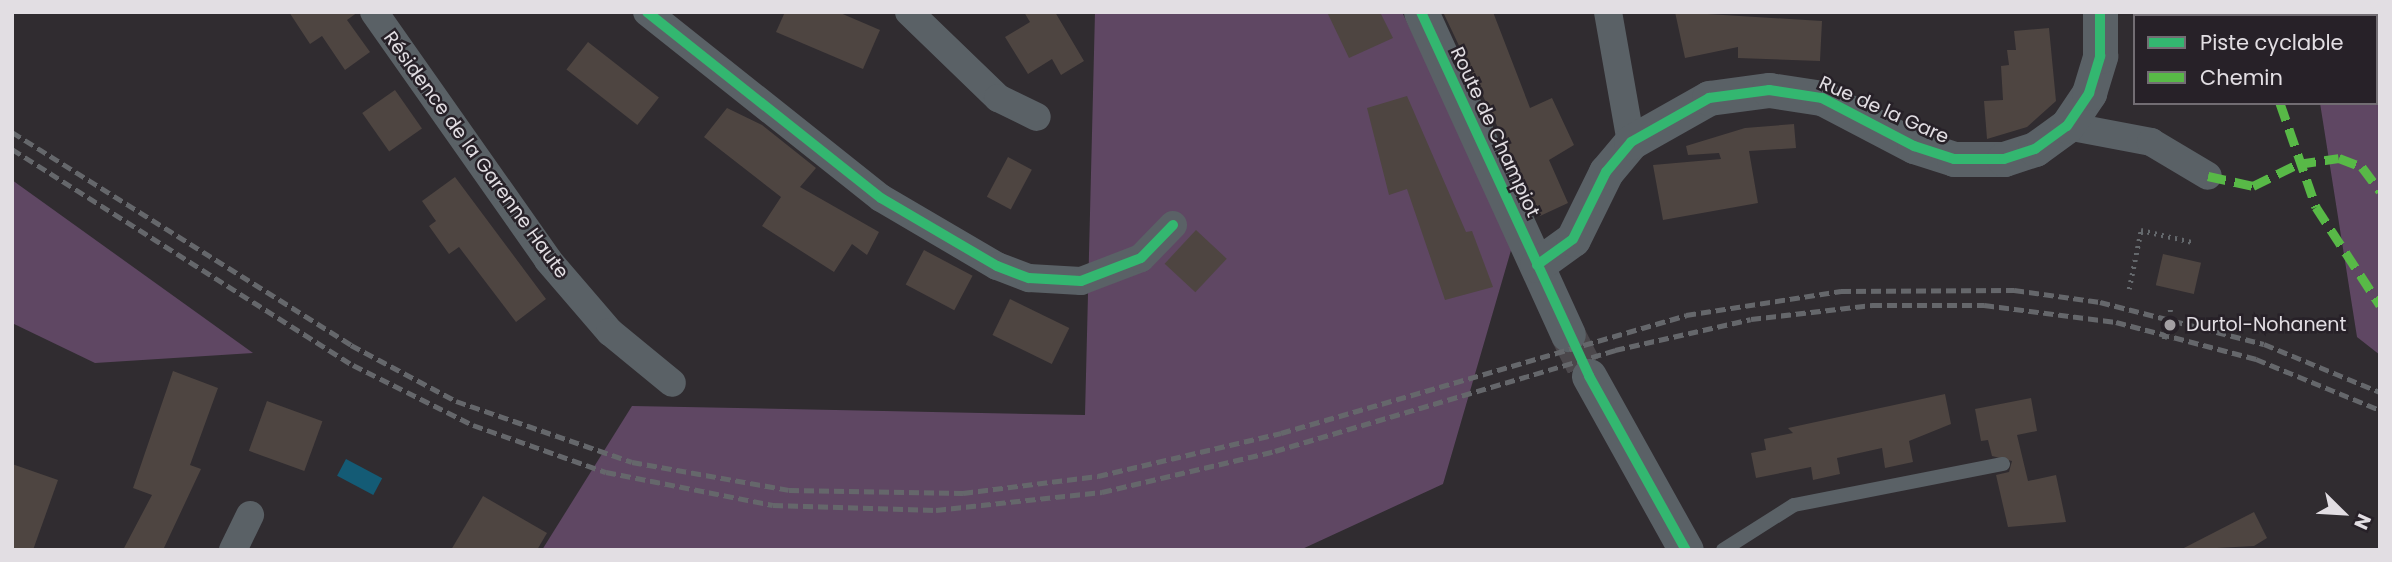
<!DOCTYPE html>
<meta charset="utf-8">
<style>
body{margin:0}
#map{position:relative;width:2392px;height:562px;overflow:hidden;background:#302c30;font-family:Poppins,sans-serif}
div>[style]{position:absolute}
.green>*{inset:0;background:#5f4763}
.water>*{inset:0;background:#145b75;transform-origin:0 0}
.building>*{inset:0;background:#4e4541;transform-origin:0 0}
.tertiary-tunnel>*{height:35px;margin-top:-17.5px;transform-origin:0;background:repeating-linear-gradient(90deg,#4b474b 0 35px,transparent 0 53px)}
.path>*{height:4.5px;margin-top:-2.25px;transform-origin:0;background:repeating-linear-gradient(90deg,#64686c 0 2px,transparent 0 7px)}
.service>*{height:14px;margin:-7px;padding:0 7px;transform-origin:7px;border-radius:7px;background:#5a6166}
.minor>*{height:28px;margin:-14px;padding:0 14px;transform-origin:14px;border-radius:14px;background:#5a6166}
.tertiary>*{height:35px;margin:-17.5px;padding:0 17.5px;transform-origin:17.5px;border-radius:17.5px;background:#5a6166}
.rail>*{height:5px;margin-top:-2.5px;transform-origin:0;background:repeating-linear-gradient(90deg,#65676b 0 10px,transparent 0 15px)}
.quiet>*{height:9px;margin-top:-4.5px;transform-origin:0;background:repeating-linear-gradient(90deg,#58b947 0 18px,transparent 0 27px)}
.cycleway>*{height:10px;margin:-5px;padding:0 5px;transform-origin:5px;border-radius:5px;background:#33b770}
.dots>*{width:19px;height:19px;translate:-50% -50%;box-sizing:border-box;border:4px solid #272128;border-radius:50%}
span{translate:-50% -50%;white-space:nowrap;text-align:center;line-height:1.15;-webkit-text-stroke:5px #272128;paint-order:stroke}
.street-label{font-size:19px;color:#e2dee3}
.poi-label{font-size:19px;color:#e2dee3}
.left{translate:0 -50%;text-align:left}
.frame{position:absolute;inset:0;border:14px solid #e2dee3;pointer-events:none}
.legend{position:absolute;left:2133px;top:14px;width:245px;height:91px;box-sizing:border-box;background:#272128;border:2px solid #726d73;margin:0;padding:9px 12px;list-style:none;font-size:21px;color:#e2dee3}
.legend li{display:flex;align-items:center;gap:14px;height:35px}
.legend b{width:35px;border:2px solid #726d73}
.north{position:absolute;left:2308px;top:478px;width:70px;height:70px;-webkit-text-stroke:5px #272128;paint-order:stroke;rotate:114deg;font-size:19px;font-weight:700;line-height:28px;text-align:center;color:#e2dee3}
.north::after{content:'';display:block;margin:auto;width:24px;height:32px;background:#e2dee3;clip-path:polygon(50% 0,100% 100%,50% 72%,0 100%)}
</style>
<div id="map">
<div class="green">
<i style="clip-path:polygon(1095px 12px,1402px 12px,1514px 240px,1443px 484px,1300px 550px,542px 550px,632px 406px,1085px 415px)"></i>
<i style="clip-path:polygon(2306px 12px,2380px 12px,2380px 355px,2357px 337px,2320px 103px,2376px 103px,2376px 16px)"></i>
<i style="clip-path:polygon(12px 180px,253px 353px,95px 363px,12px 323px)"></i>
</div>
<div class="water">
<i style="left:346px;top:459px;width:41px;height:19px;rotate:28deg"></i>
</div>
<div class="building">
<i style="clip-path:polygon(289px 12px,358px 12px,347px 20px,370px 52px,345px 70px,322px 36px,310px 44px)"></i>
<i style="clip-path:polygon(785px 12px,838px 12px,880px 30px,863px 69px,776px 32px)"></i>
<i style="clip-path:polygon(1024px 12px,1055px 12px,1084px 61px,1061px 75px,1052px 59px,1028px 74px,1005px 37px,1030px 22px)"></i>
<i style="clip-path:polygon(1327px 12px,1380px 12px,1393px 38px,1349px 58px)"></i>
<i style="clip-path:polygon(1443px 12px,1493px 12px,1530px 108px,1552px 98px,1574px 145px,1549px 160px,1568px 203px,1540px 216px)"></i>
<i style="clip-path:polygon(1675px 12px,1822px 21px,1820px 61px,1738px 58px,1738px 47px,1685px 58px)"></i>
<i style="clip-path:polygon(2049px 28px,2056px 101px,2027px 127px,1987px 139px,1984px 101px,2003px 100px,2001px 66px,2009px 65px,2007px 50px,2016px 50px,2014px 31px)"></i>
<i style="left:588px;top:42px;width:90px;height:35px;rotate:38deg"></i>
<i style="left:395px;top:90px;width:47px;height:40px;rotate:55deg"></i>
<i style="clip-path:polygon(1407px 96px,1466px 232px,1472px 231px,1493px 287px,1445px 300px,1407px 189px,1389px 195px,1367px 108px)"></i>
<i style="clip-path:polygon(727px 108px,762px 125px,816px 168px,800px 187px,879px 232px,867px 255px,852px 244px,834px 272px,762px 226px,781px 197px,704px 137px)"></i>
<i style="clip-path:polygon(1794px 124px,1796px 148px,1749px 151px,1758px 203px,1663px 220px,1653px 165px,1721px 159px,1719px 153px,1688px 155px,1686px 146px,1745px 128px)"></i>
<i style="left:1008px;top:157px;width:27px;height:45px;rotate:28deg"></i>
<i style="clip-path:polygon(455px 177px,546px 299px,516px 322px,459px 247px,449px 254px,429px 226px,436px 221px,422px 201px)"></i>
<i style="left:1196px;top:230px;width:42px;height:46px;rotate:43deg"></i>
<i style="left:924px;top:250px;width:55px;height:39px;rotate:28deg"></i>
<i style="left:2163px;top:254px;width:39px;height:32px;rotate:13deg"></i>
<i style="left:1010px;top:299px;width:66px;height:40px;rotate:26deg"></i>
<i style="clip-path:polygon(173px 371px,218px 388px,190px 465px,201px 469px,163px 550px,123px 550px,152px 495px,133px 488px)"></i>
<i style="clip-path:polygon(1945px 394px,1951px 424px,1909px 441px,1913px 462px,1885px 468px,1882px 448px,1837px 458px,1840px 474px,1813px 480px,1811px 467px,1756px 478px,1751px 453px,1766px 450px,1764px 439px,1793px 433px,1788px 428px)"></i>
<i style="clip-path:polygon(2031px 398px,2037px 431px,2017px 435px,2028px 481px,2056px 475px,2066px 522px,2008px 527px,1996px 475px,2009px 472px,2012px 461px,1992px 456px,1988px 440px,1981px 441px,1975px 409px)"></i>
<i style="left:267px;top:401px;width:59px;height:53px;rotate:20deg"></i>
<i style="clip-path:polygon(12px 464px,58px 480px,33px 550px,12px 550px)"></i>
<i style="clip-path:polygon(483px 496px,547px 533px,537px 550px,451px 550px)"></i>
<i style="clip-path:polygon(2254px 512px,2267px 538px,2254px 546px,2180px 550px)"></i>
</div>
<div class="tertiary-tunnel">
<i style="left:1568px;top:334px;width:47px;rotate:63.4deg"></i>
</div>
<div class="path">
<i style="left:2129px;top:289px;width:60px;rotate:-78.5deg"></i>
<i style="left:2141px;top:230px;width:52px;rotate:13.2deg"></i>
<i style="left:2164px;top:339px;width:33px;rotate:-78deg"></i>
</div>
<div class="service">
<i style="left:1723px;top:550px;width:84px;rotate:-32.4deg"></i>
<i style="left:1794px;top:505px;width:213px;rotate:-11.1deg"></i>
</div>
<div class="minor">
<i style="left:374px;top:12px;width:303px;rotate:54.9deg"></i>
<i style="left:548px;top:260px;width:95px;rotate:49.3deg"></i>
<i style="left:610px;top:332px;width:80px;rotate:39.4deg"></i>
<i style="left:647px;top:12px;width:299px;rotate:38.5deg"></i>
<i style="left:881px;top:198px;width:134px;rotate:30.4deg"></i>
<i style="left:997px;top:266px;width:34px;rotate:21deg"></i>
<i style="left:1029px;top:278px;width:52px;rotate:3.3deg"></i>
<i style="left:1081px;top:281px;width:64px;rotate:-21deg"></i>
<i style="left:1141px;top:258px;width:46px;rotate:-45.9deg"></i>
<i style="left:909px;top:12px;width:124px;rotate:44deg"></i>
<i style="left:998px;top:98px;width:43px;rotate:26deg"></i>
<i style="left:1608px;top:12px;width:132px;rotate:80deg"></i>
<i style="left:2067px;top:126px;width:86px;rotate:10.8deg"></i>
<i style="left:2151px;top:142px;width:66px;rotate:30.8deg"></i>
<i style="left:233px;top:550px;width:39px;rotate:-64deg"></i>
</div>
<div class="tertiary">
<i style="left:1421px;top:12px;width:354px;rotate:65.5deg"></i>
<i style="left:1537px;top:265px;width:44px;rotate:-35.8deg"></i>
<i style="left:1573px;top:239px;width:75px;rotate:-63.8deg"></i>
<i style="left:1606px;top:172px;width:39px;rotate:-50deg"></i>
<i style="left:1631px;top:142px;width:90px;rotate:-29.4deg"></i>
<i style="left:1709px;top:98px;width:61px;rotate:-7.6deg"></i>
<i style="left:1769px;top:90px;width:54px;rotate:8.6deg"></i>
<i style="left:1822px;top:98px;width:104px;rotate:27.6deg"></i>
<i style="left:1914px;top:146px;width:42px;rotate:18deg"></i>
<i style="left:1954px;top:159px;width:50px"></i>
<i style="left:2004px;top:159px;width:33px;rotate:-18deg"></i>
<i style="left:2035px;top:149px;width:39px;rotate:-36deg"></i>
<i style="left:2067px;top:126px;width:40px;rotate:-56deg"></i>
<i style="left:2089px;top:93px;width:39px;rotate:-73deg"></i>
<i style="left:2100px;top:56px;width:44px;rotate:-90deg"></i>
<i style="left:1589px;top:376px;width:199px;rotate:60.9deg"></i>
</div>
<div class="rail">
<i style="left:12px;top:132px;width:400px;rotate:32.1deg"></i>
<i style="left:351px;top:345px;width:119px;rotate:28.1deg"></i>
<i style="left:456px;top:401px;width:186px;rotate:19.1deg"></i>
<i style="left:632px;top:462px;width:159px;rotate:10.1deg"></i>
<i style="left:789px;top:490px;width:174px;rotate:1deg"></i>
<i style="left:963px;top:493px;width:136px;rotate:-7.2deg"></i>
<i style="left:1098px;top:476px;width:188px;rotate:-13.2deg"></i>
<i style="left:1281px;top:433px;width:422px;rotate:-16.2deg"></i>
<i style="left:1686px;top:315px;width:157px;rotate:-8.8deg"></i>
<i style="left:1841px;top:291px;width:173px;rotate:-0.3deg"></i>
<i style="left:2014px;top:290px;width:87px;rotate:7.9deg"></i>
<i style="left:2100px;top:302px;width:169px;rotate:14.4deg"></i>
<i style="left:2264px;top:344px;width:126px;rotate:22.5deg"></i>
<i style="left:12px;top:149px;width:404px;rotate:32.4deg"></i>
<i style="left:353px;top:365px;width:134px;rotate:26.6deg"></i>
<i style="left:473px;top:425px;width:141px;rotate:19.5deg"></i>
<i style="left:606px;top:472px;width:170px;rotate:11.2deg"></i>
<i style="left:773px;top:505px;width:163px;rotate:1.8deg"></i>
<i style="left:936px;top:510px;width:167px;rotate:-6.2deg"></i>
<i style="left:1102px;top:492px;width:178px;rotate:-13.3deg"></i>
<i style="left:1275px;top:451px;width:355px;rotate:-16.5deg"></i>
<i style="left:1615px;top:350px;width:139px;rotate:-12.8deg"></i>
<i style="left:1751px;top:319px;width:122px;rotate:-6.6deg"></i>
<i style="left:1872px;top:305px;width:112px"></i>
<i style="left:1984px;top:305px;width:133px;rotate:7.3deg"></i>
<i style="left:2116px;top:322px;width:145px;rotate:14.8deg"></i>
<i style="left:2256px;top:359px;width:134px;rotate:22.4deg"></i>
</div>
<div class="quiet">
<i style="left:2254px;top:12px;width:4px;rotate:76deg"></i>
<i style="left:2280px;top:103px;width:110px;rotate:70.9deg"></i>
<i style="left:2316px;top:207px;width:117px;rotate:56.9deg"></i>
<i style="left:2208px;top:176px;width:46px;rotate:12.5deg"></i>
<i style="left:2253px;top:186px;width:50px;rotate:-26.1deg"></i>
<i style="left:2298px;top:164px;width:41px;rotate:-8.3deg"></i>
<i style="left:2339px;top:158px;width:25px;rotate:21deg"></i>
<i style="left:2362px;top:167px;width:30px;rotate:53deg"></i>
</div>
<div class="cycleway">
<i style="left:647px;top:12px;width:299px;rotate:38.5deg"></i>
<i style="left:881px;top:198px;width:134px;rotate:30.4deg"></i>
<i style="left:997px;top:266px;width:34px;rotate:21deg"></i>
<i style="left:1029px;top:278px;width:52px;rotate:3.3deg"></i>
<i style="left:1081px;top:281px;width:64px;rotate:-21deg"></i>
<i style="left:1141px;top:258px;width:46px;rotate:-45.9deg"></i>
<i style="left:1421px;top:12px;width:401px;rotate:65.2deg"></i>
<i style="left:1589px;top:376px;width:199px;rotate:60.9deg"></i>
<i style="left:1537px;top:265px;width:44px;rotate:-35.8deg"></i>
<i style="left:1573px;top:239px;width:75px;rotate:-63.8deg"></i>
<i style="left:1606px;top:172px;width:39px;rotate:-50deg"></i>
<i style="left:1631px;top:142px;width:90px;rotate:-29.4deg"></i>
<i style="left:1709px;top:98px;width:61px;rotate:-7.6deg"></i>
<i style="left:1769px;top:90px;width:54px;rotate:8.6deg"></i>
<i style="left:1822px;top:98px;width:104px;rotate:27.6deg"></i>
<i style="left:1914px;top:146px;width:42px;rotate:18deg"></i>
<i style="left:1954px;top:159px;width:50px"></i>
<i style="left:2004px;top:159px;width:33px;rotate:-18deg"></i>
<i style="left:2035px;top:149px;width:39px;rotate:-36deg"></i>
<i style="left:2067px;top:126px;width:40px;rotate:-56deg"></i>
<i style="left:2089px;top:93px;width:39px;rotate:-73deg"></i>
<i style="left:2100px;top:56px;width:44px;rotate:-90deg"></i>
</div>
<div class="dots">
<i style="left:2170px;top:325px;background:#a4a0a4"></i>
</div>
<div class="street-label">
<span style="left:1884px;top:110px;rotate:24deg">Rue de la Gare</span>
<span style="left:1495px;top:132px;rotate:65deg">Route de Champiot</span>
<span style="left:476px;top:155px;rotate:54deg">Résidence de la Garenne Haute</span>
</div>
<div class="poi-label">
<span class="left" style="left:2186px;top:325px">Durtol-Nohanent</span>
</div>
<div class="frame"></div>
<ul class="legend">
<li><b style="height:9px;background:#33b770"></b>Piste cyclable</li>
<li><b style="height:9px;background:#58b947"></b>Chemin</li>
</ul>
<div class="north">N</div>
</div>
